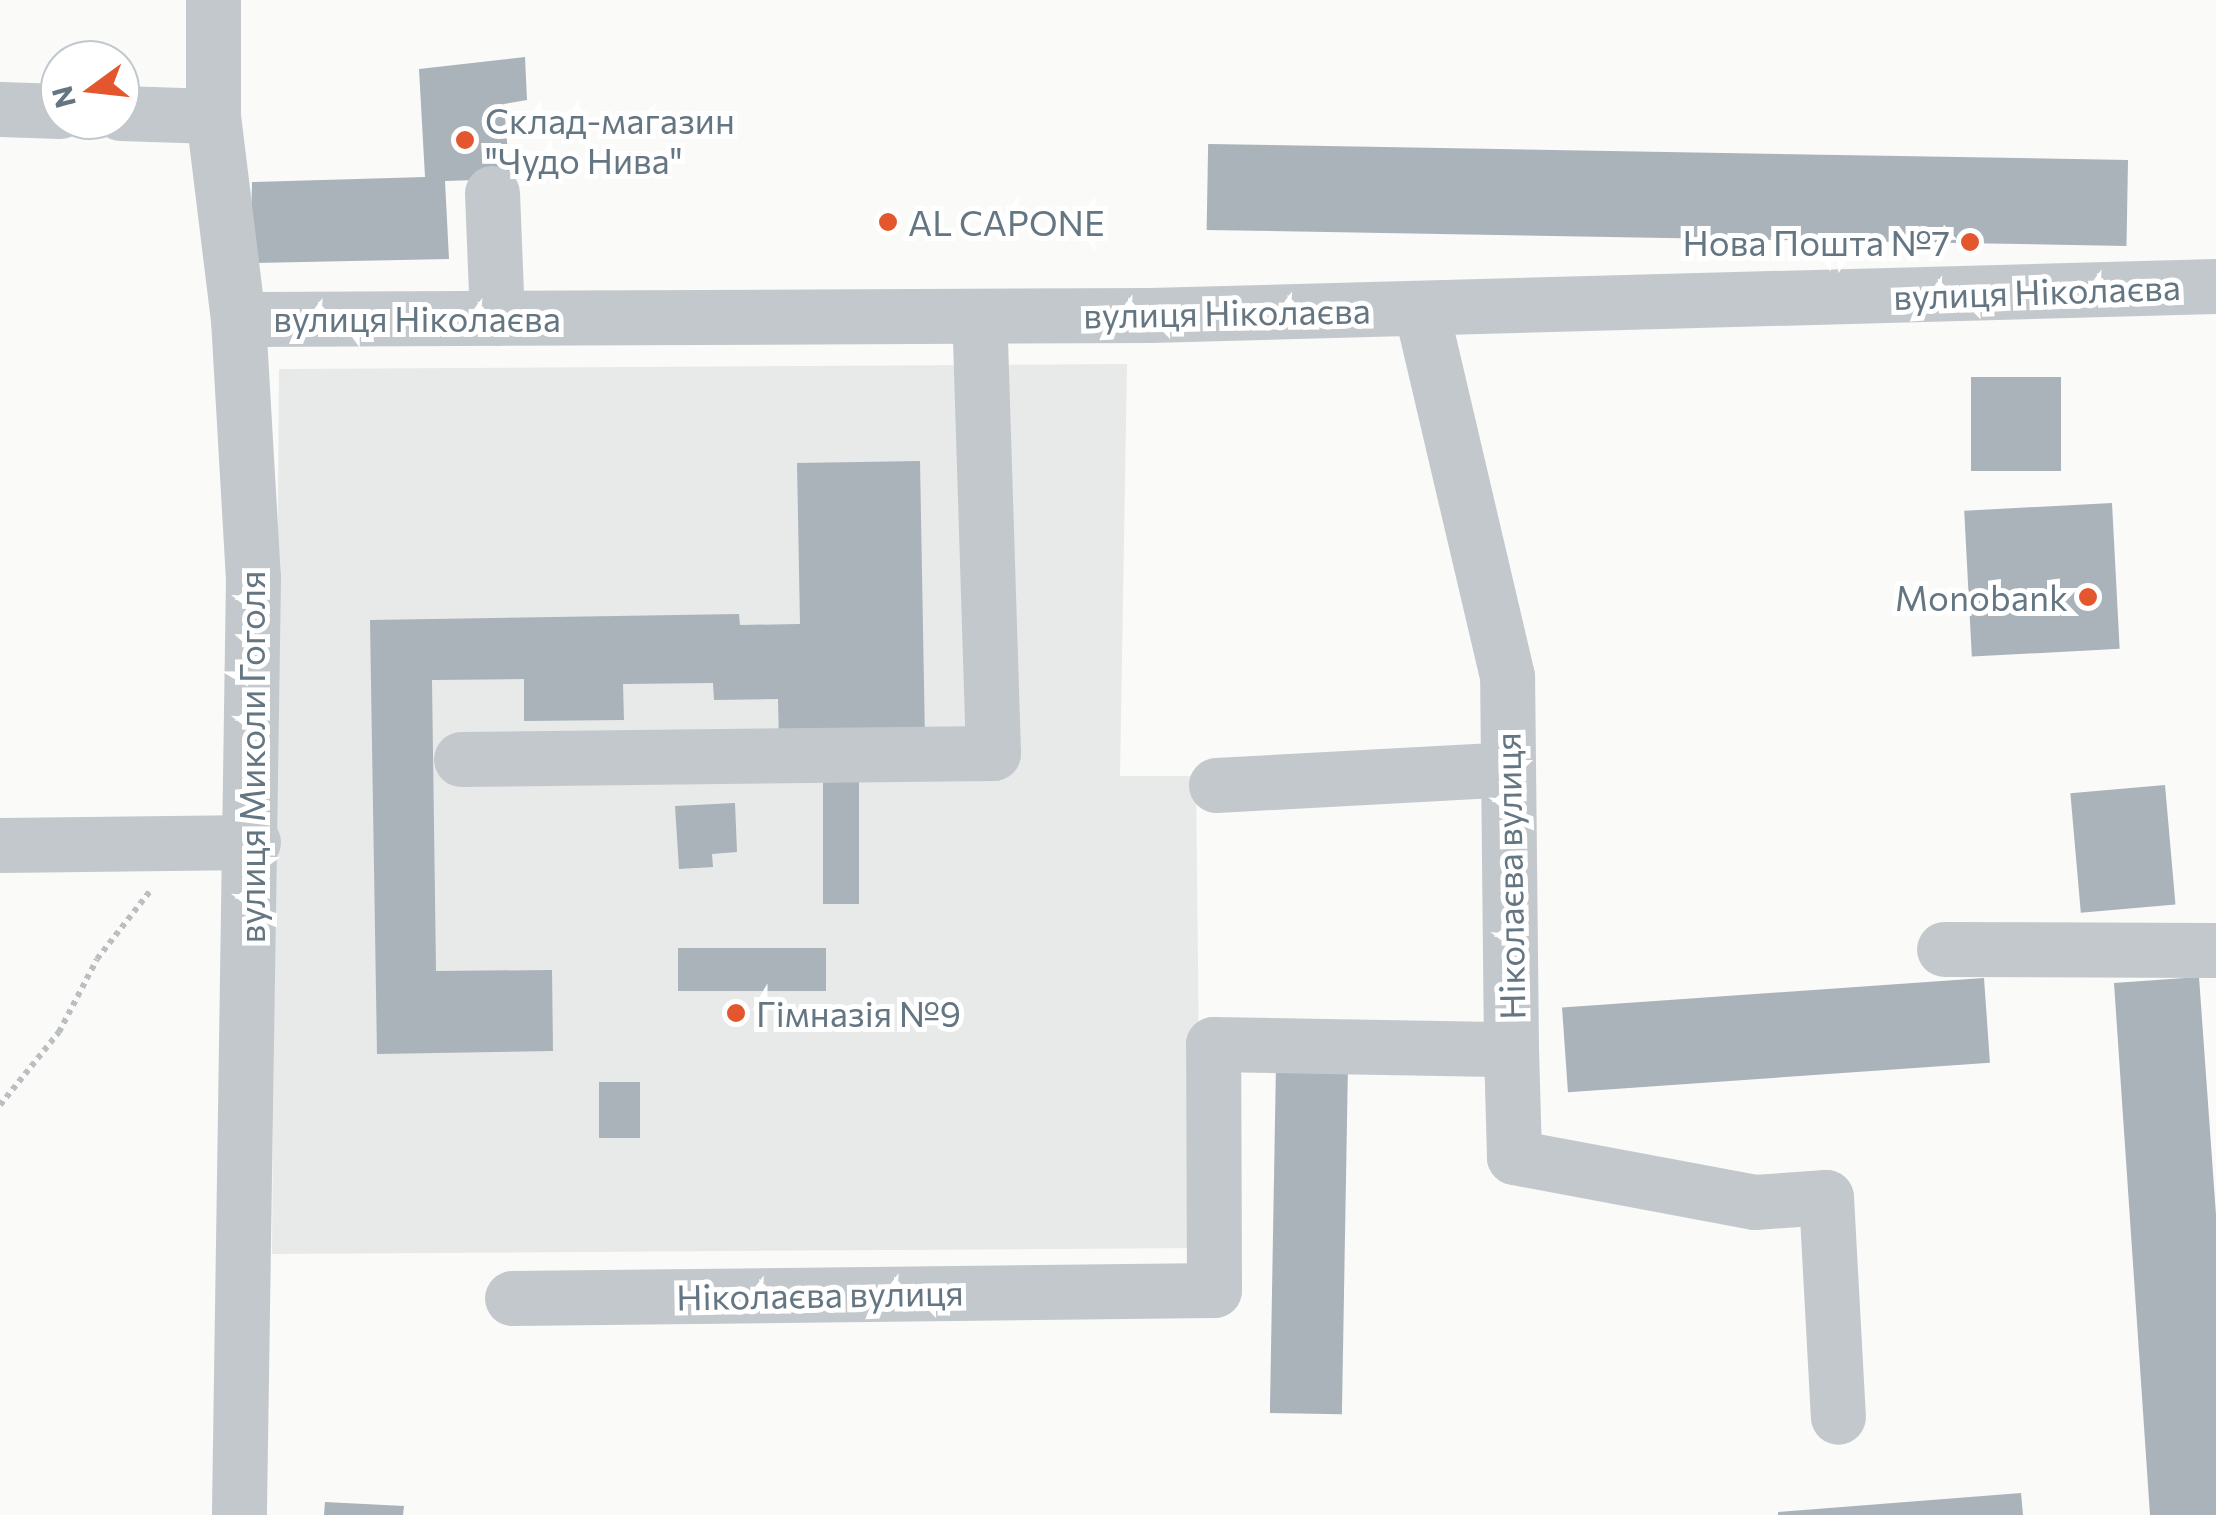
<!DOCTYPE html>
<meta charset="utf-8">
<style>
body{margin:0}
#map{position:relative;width:2216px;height:1515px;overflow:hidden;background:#fafaf8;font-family:Commissioner,sans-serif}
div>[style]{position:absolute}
.built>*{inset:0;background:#e8e9e9}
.building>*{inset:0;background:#aab3b9;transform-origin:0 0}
.path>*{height:6px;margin-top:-3px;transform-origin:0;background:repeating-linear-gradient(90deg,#bbbfc2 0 5px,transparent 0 10px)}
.minor>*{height:55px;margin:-27.5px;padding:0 27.5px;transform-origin:27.5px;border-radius:27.5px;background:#c3c8cc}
.dots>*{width:28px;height:28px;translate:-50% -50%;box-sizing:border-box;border:5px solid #fff;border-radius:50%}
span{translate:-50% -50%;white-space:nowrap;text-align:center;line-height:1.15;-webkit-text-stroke:10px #fff;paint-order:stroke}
.poi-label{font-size:35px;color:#657683}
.left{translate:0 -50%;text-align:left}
.right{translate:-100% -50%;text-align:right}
.street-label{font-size:35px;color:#657683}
.north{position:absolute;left:40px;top:40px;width:100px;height:100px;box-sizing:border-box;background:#fff;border:2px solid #c1c8cd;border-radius:50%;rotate:255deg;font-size:28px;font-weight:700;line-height:40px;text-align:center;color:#657683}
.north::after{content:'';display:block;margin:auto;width:35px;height:45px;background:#e4572e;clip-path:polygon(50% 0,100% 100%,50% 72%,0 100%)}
</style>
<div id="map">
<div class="built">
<i style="clip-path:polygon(1127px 364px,1120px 776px,1196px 776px,1201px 1248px,272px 1254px,279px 369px)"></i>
</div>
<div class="building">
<i style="clip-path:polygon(525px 57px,527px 100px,504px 104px,510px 179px,445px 181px,449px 259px,250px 263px,252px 182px,425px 177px,419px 69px)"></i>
<i style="left:2128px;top:160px;width:86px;height:920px;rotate:91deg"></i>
<i style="left:1971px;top:377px;width:90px;height:94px"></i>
<i style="clip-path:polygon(920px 461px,925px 741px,779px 743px,778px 699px,714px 700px,713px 683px,623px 684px,624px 720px,524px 721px,524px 679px,432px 680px,436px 971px,552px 970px,553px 1051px,377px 1054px,370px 620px,739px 614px,740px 625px,800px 624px,797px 463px)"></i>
<i style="left:2112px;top:503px;width:146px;height:148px;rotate:87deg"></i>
<i style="left:823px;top:771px;width:36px;height:133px"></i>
<i style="left:2165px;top:785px;width:120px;height:95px;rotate:85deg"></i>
<i style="clip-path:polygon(735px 803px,737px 852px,712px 854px,713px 867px,679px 869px,675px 806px)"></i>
<i style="left:826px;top:948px;width:43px;height:148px;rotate:90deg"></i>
<i style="clip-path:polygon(2199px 977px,2216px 1215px,2216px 1515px,2150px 1515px,2114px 983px)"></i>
<i style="left:1984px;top:978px;width:85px;height:423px;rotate:86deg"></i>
<i style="left:1276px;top:1063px;width:72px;height:350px;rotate:1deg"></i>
<i style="left:599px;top:1082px;width:41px;height:56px"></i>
<i style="clip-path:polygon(2021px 1493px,2023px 1515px,1778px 1515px,1778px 1512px)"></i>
<i style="clip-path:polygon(325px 1502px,404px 1506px,403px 1515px,324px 1515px)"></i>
</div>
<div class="path">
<i style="left:0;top:1105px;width:94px;rotate:-51.1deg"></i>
<i style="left:59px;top:1032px;width:82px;rotate:-62.5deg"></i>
<i style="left:97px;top:959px;width:88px;rotate:-52deg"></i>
</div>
<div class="minor">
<i style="left:213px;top:0;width:116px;rotate:90deg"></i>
<i style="left:213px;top:116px;width:205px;rotate:83deg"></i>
<i style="left:238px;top:319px;width:258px;rotate:86.7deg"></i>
<i style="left:253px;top:577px;width:938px;rotate:90.86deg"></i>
<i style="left:0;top:109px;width:60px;rotate:1.9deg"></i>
<i style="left:120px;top:113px;width:93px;rotate:1.8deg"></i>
<i style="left:492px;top:193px;width:125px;rotate:87.7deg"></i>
<i style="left:238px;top:319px;width:912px;rotate:-0.25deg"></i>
<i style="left:1150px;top:315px;width:1066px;rotate:-1.56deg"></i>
<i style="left:461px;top:759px;width:532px;rotate:-0.65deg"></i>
<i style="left:993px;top:753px;width:437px;rotate:-91.8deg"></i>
<i style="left:1216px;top:785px;width:292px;rotate:-3.1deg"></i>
<i style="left:0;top:845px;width:253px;rotate:-0.7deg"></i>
<i style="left:1944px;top:949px;width:272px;rotate:0.2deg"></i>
<i style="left:1511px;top:1049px;width:108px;rotate:88.4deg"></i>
<i style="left:1514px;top:1157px;width:244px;rotate:10.6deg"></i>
<i style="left:1754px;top:1202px;width:72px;rotate:-4deg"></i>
<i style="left:1826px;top:1197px;width:220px;rotate:86.9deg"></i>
<i style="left:512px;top:1298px;width:702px;rotate:-0.65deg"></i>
<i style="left:1214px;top:1290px;width:246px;rotate:-90.2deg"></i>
<i style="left:1213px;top:1044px;width:298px;rotate:1deg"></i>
<i style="left:1511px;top:1049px;width:373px;rotate:-90.6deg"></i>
<i style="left:1507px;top:676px;width:378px;rotate:-103.2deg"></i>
</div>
<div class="dots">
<i style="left:465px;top:140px;background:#e4572e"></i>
<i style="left:888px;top:222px;background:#e4572e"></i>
<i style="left:1970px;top:242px;background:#e4572e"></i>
<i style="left:2088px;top:597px;background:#e4572e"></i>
<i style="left:736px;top:1013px;background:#e4572e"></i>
</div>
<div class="poi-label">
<span class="left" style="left:485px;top:140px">Склад-магазин<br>"Чудо Нива"</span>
<span class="left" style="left:908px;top:222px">AL CAPONE</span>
<span class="right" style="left:1950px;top:242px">Нова Пошта №7</span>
<span class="right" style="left:2068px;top:597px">Monobank</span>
<span class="left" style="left:756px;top:1013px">Гімназія №9</span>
</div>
<div class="street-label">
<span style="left:2037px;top:291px;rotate:-2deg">вулиця Ніколаєва</span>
<span style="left:1227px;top:312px;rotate:-1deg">вулиця Ніколаєва</span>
<span style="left:417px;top:318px">вулиця Ніколаєва</span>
<span style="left:251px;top:757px;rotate:-90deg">вулиця Миколи Гоголя</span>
<span style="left:1509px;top:876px;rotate:-91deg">Ніколаєва вулиця</span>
<span style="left:820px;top:1294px;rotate:-1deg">Ніколаєва вулиця</span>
</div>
<div class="north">N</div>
</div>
